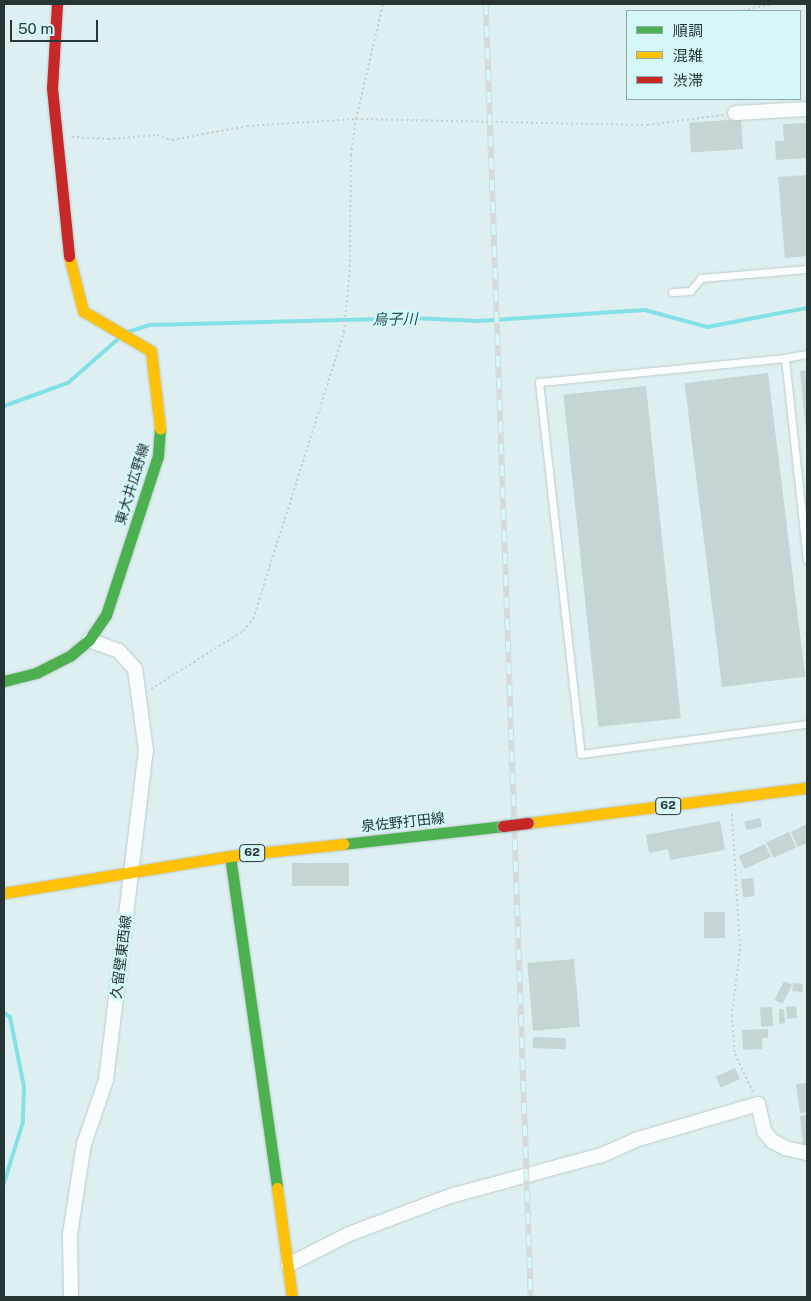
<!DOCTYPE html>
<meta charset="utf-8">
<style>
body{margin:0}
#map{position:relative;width:811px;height:1301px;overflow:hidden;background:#ddeff0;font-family:"Public Sans","Noto Sans JP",sans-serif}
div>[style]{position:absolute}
.stream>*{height:4px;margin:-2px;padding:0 2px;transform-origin:2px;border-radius:2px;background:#83e1e5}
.building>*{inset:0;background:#c5d4d5;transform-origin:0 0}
.path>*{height:2px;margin-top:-1px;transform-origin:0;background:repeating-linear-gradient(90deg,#c8cfcf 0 2.5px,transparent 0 5px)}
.roads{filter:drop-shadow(0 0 1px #bccacb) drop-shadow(0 0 1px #bccacb)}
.lane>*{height:7px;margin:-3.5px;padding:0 3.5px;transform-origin:3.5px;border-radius:3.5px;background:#fafdfd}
.street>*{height:14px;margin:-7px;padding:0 7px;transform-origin:7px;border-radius:7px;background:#fafdfd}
.fast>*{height:11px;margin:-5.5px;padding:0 5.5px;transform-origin:5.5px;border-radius:5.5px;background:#4caf50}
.slow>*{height:11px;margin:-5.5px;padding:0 5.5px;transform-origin:5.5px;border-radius:5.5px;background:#ffc107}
.jam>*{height:11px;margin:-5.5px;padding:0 5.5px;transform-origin:5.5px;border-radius:5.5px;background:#c62828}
.rail>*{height:5.5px;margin-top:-2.75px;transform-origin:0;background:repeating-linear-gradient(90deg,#d5f7f8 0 11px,#d4dada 0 22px);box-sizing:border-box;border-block:1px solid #d4dada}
.bridges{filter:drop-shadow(0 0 1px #a2b9ba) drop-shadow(0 0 1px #a2b9ba)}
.jam-bridge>*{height:11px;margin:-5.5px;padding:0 5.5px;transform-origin:5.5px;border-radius:5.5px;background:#c62828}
span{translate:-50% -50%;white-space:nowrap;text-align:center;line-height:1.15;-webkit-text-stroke:5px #d5f7f8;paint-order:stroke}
.shield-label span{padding:1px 4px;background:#d5f7f8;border:1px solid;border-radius:4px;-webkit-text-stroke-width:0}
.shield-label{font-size:12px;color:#283536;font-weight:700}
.street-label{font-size:14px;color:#283536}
.water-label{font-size:15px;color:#1d5355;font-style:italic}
.frame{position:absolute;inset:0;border:5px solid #283536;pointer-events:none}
.legend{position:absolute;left:626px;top:10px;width:175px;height:90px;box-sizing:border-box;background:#d5f7f8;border:1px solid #90a9aa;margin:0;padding:6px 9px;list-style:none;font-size:15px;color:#283536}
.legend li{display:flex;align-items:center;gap:10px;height:25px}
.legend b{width:25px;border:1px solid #90a9aa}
.scale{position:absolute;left:10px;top:20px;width:88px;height:22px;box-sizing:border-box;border:2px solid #283536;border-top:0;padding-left:6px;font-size:15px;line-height:18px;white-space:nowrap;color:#283536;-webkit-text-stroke:4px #d5f7f8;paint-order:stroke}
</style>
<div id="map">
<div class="stream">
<i style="left:128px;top:332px;width:23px;rotate:-18deg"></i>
<i style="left:150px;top:325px;width:262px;rotate:-1.5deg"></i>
<i style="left:412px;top:318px;width:67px;rotate:2.6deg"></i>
<i style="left:479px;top:321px;width:166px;rotate:-3.8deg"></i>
<i style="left:645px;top:310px;width:64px;rotate:15.3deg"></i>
<i style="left:707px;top:327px;width:102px;rotate:-10.8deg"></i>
<i style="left:4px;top:406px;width:68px;rotate:-19.8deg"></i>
<i style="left:68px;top:383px;width:67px;rotate:-41.3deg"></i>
<i style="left:4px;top:1013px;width:7px;rotate:34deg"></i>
<i style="left:10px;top:1017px;width:71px;rotate:78.7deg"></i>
<i style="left:24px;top:1087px;width:35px;rotate:92deg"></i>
<i style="left:23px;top:1122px;width:64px;rotate:107.3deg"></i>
</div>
<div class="building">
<i style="left:741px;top:119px;width:30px;height:52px;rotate:86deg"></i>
<i style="clip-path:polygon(807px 123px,807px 158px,776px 160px,775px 141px,784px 141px,783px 124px)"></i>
<i style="clip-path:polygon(807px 175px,807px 256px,785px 258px,778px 177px)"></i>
<i style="clip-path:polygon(807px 370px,807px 432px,806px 432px,800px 371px)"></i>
<i style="left:768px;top:373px;width:306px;height:84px;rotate:83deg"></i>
<i style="left:646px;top:386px;width:334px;height:83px;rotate:84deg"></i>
<i style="left:760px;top:818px;width:9px;height:16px;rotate:77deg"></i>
<i style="clip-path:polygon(720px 821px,725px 850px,670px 860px,668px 849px,649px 853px,646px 835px)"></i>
<i style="clip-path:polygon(807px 824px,807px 843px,798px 847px,791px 832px)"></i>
<i style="left:789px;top:832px;width:17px;height:25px;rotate:65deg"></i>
<i style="left:765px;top:844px;width:14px;height:29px;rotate:65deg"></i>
<i style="left:292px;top:863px;width:57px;height:23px"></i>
<i style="left:753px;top:878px;width:18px;height:12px;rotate:84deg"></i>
<i style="left:704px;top:912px;width:21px;height:26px"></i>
<i style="left:574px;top:959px;width:68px;height:47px;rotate:85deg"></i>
<i style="left:784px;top:981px;width:9px;height:21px;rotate:27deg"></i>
<i style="left:793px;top:983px;width:10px;height:8px;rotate:6deg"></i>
<i style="left:796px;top:1006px;width:12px;height:10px;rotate:85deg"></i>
<i style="left:772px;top:1007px;width:19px;height:12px;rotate:87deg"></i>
<i style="clip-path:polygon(779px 1009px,784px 1009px,785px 1023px,779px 1024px)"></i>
<i style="clip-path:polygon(768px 1029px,768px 1038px,762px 1038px,762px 1049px,743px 1050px,742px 1030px)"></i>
<i style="left:533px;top:1037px;width:33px;height:11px;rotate:2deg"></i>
<i style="left:735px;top:1068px;width:12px;height:21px;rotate:66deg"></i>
<i style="clip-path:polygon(807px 1083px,807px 1112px,800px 1113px,796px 1084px)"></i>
<i style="clip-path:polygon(807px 1115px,807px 1145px,803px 1146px,800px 1116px)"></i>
</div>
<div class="path">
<i style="left:738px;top:11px;width:36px;rotate:-11deg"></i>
<i style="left:72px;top:137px;width:36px;rotate:3deg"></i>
<i style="left:108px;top:139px;width:49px;rotate:-4.7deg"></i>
<i style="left:157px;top:135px;width:16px;rotate:18deg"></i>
<i style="left:172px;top:140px;width:76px;rotate:-10.6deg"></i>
<i style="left:247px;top:126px;width:109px;rotate:-3.7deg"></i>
<i style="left:356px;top:119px;width:291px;rotate:1.2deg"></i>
<i style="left:647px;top:125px;width:77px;rotate:-7.5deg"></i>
<i style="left:151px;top:689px;width:109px;rotate:-32.2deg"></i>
<i style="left:243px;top:631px;width:16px;rotate:-50deg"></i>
<i style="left:253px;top:619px;width:301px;rotate:-72.4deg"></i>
<i style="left:344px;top:332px;width:65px;rotate:-84.7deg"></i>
<i style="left:350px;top:267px;width:112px;rotate:-89.5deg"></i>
<i style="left:351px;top:155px;width:36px;rotate:-82deg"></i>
<i style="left:356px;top:119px;width:118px;rotate:-76.8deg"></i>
<i style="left:732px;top:814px;width:135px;rotate:86.6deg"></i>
<i style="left:740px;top:949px;width:66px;rotate:96.9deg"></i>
<i style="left:732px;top:1015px;width:39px;rotate:86deg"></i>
<i style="left:735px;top:1054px;width:42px;rotate:64.7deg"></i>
</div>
<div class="roads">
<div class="lane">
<i style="left:672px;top:292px;width:18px;rotate:-3deg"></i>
<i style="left:690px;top:291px;width:17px;rotate:-50deg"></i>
<i style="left:701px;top:278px;width:106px;rotate:-4.9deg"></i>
<i style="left:807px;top:354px;width:22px;rotate:170deg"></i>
<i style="left:785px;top:358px;width:203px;rotate:83.8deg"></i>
<i style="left:785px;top:358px;width:247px;rotate:174.4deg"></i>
<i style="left:539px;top:382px;width:374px;rotate:83.6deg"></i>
<i style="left:581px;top:754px;width:228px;rotate:-7.6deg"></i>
</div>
<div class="street">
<i style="left:735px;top:113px;width:72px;rotate:-3.2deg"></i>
<i style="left:288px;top:1265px;width:68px;rotate:-26.9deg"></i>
<i style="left:349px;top:1234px;width:108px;rotate:-20.6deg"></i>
<i style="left:450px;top:1196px;width:157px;rotate:-15.1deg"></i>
<i style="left:602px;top:1155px;width:36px;rotate:-24deg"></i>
<i style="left:635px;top:1140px;width:128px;rotate:-16.3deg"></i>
<i style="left:758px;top:1104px;width:28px;rotate:77deg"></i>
<i style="left:764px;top:1131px;width:13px;rotate:51deg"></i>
<i style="left:772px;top:1141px;width:15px;rotate:28deg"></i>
<i style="left:785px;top:1148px;width:23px;rotate:13deg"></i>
<i style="left:71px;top:1297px;width:63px;rotate:-90.9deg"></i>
<i style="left:70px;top:1234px;width:91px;rotate:-81.2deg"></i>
<i style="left:84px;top:1144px;width:68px;rotate:-71deg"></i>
<i style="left:106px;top:1080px;width:331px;rotate:-83.1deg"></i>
<i style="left:146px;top:751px;width:83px;rotate:-97.6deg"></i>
<i style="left:135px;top:669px;width:24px;rotate:-132deg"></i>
<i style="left:119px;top:651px;width:32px;rotate:-160deg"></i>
</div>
<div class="fast">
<i style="left:4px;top:681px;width:33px;rotate:-14deg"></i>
<i style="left:36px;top:673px;width:39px;rotate:-27deg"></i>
<i style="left:71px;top:655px;width:23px;rotate:-40deg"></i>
<i style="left:89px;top:640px;width:30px;rotate:-56deg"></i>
<i style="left:106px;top:615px;width:167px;rotate:-71.9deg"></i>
<i style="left:158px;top:456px;width:28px;rotate:-86deg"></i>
<i style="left:343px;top:844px;width:161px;rotate:-6.4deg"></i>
<i style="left:230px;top:856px;width:335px;rotate:81.9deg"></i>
</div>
<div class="slow">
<i style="left:69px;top:256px;width:57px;rotate:75.7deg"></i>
<i style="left:83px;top:311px;width:79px;rotate:30.5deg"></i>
<i style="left:151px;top:351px;width:78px;rotate:83.3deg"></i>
<i style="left:528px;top:823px;width:281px;rotate:-7.2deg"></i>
<i style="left:4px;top:893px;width:229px;rotate:-9.3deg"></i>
<i style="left:230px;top:856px;width:114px;rotate:-6.1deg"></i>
<i style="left:277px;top:1188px;width:110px;rotate:82.2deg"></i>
</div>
<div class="jam">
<i style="left:57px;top:4px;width:84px;rotate:93.4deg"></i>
<i style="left:52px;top:88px;width:169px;rotate:84.2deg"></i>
</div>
</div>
<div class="rail">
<i style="left:486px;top:4px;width:1294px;rotate:88.01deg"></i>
</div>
<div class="bridges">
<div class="jam-bridge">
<i style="left:503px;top:826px;width:25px;rotate:-7deg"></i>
</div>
</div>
<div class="shield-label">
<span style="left:668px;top:806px">62</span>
<span style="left:252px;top:853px">62</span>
</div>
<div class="street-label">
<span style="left:132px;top:484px;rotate:-73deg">東大井広野線</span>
<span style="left:403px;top:822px;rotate:-6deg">泉佐野打田線</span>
<span style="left:121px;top:957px;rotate:-83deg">久留壁東西線</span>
</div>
<div class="water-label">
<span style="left:395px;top:319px;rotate:-1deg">烏子川</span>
</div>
<div class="frame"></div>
<ul class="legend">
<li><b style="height:6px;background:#4caf50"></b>順調</li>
<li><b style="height:6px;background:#ffc107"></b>混雑</li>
<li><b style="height:6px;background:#c62828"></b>渋滞</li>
</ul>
<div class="scale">50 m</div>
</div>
